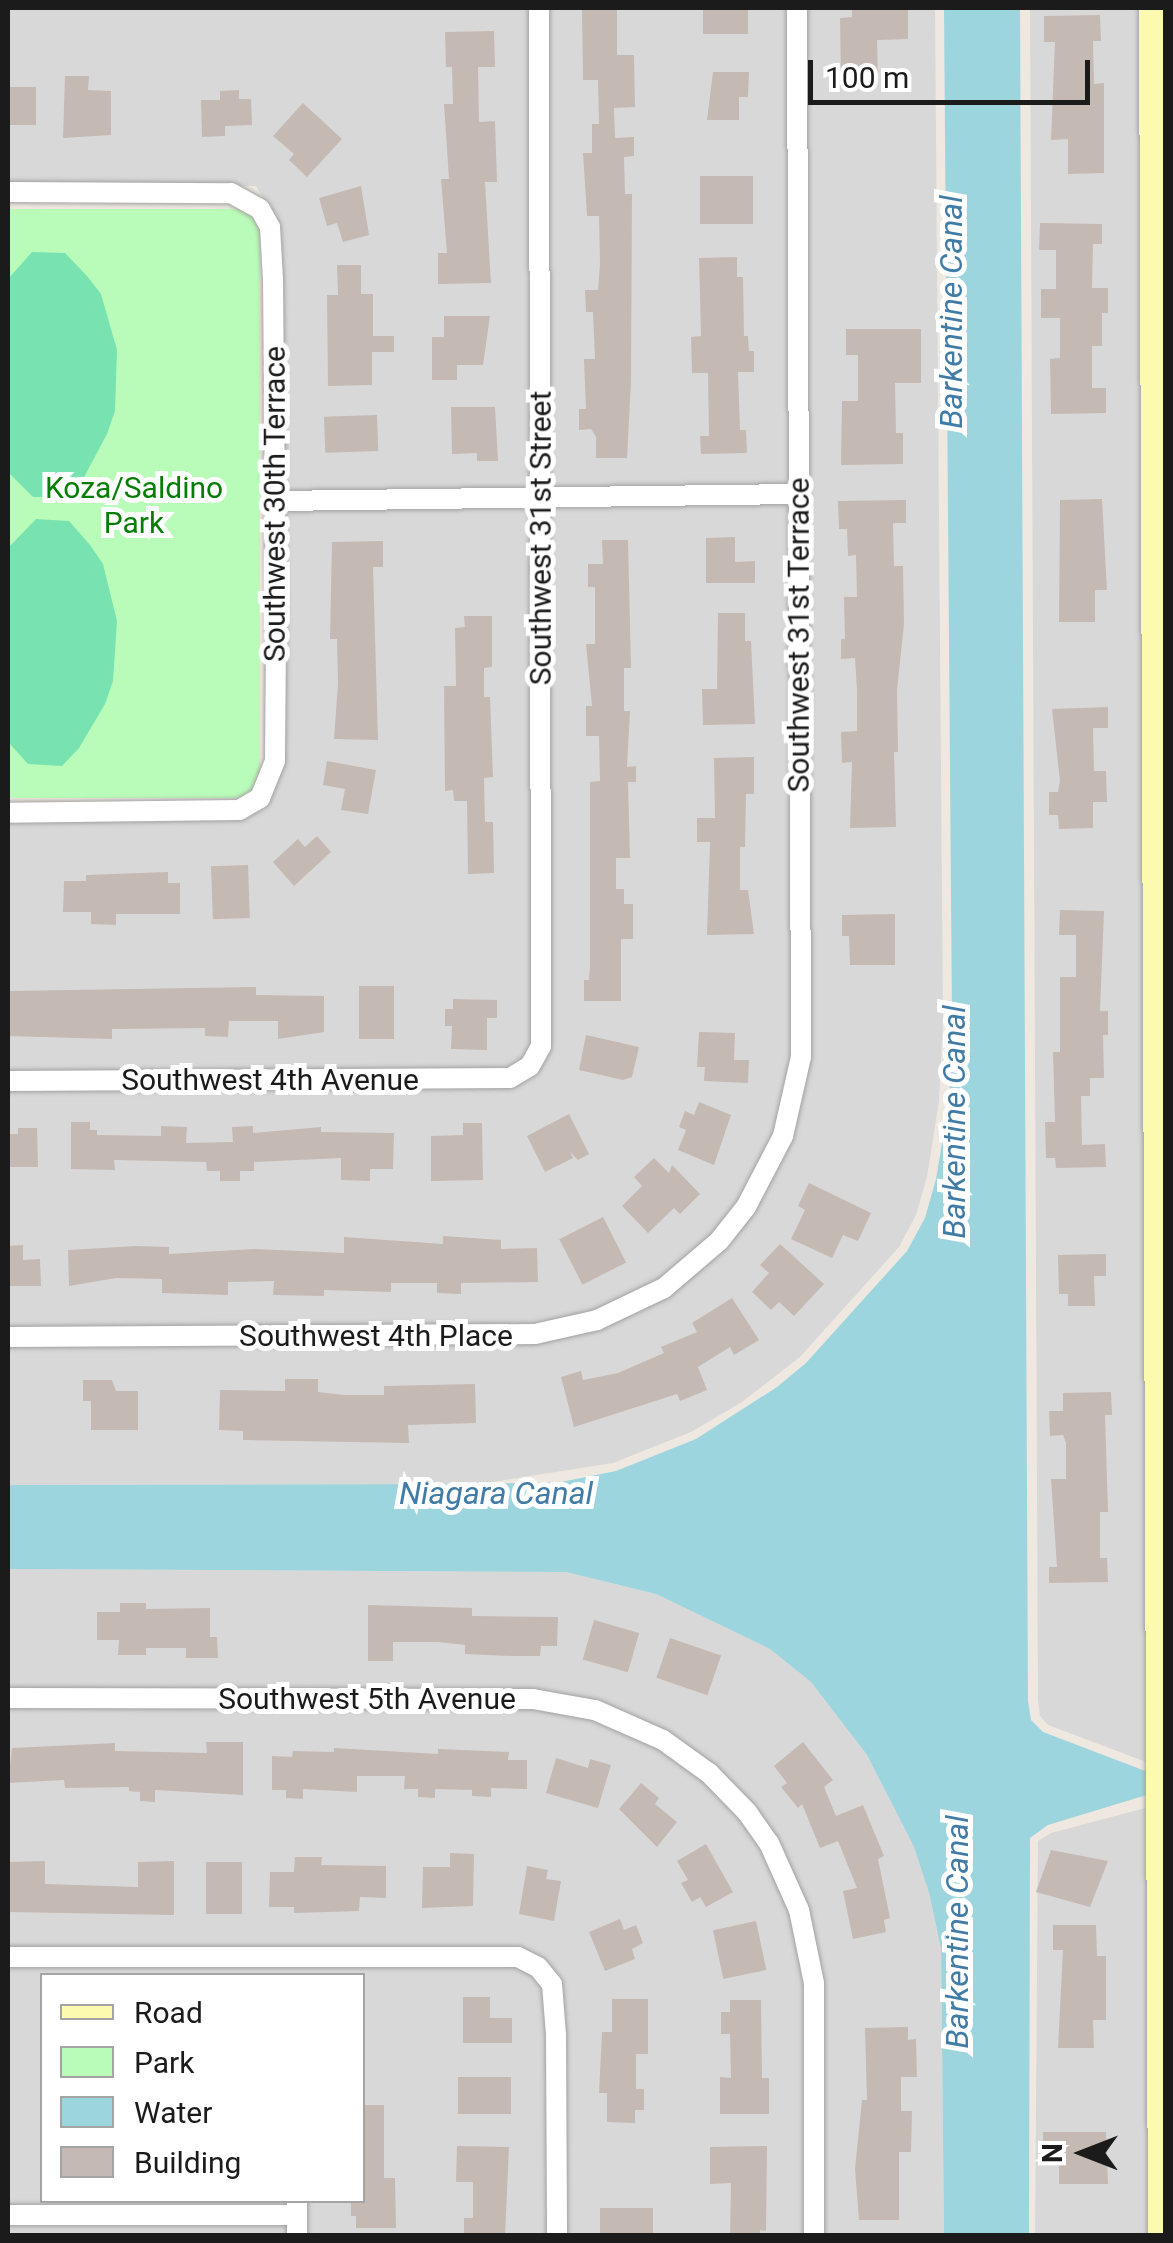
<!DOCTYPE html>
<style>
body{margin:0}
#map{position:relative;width:1173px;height:2243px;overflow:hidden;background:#eee8e0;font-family:Roboto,sans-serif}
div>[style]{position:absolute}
.residential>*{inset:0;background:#d9d8d8}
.park>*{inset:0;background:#b9fcb9;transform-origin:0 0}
.pitch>*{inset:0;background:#79e2b1}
.water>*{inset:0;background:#9dd5de}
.building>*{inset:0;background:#c5b9b3;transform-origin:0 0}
.roads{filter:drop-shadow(0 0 2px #a2a2a2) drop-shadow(0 0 2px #a2a2a2)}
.minor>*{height:20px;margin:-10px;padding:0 10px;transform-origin:10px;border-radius:10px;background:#fff}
.secondary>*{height:28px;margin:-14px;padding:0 14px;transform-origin:14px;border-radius:14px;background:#fcfaaf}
span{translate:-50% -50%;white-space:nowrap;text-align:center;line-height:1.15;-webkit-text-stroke:10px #fff;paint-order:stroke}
.park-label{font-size:30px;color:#067d06}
.street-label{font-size:30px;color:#1b1b1b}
.water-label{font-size:32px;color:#417ca7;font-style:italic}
.frame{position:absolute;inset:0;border:10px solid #1b1b1b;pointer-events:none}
.legend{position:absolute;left:40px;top:1973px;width:325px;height:230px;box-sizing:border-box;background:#fff;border:2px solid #a4a4a4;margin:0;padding:12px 18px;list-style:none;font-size:30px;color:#1b1b1b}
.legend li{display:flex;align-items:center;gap:20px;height:50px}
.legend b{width:50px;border:2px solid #a4a4a4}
.north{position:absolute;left:1033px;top:2103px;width:100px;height:100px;-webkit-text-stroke:8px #fff;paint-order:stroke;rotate:270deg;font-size:28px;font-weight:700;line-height:40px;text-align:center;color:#1b1b1b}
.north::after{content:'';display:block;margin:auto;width:35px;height:45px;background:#1b1b1b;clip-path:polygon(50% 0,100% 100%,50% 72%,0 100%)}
.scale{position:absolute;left:808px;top:60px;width:282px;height:45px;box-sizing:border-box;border:5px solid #1b1b1b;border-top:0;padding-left:12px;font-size:30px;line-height:35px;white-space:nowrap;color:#1b1b1b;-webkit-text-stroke:8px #fff;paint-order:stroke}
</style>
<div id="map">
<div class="residential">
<i style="clip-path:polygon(8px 8px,935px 8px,943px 1020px,939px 1101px,927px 1177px,916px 1215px,899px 1247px,800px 1357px,742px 1402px,691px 1432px,613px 1463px,480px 1484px,8px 1485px,8px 807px,266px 805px,273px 215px,256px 186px,8px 186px)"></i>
<i style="clip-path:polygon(1030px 8px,1142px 8px,1149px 1763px,1048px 1725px,1040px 1716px,1038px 1700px)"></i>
<i style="clip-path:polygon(evenodd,8px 1569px,566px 1572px,656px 1594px,770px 1649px,811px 1682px,867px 1755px,914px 1847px,929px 1893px,941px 1949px,944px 2235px,8px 2235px,8px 1569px,42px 1976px,362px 1976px,362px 2200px,42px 2200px,42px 1976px)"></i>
<i style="clip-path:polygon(1149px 1807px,1151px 2235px,1035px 2236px,1038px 1841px,1051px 1833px)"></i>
</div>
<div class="park">
<i style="left:260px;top:209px;width:589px;height:252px;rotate:90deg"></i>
</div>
<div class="pitch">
<i style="clip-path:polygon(32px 252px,65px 253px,87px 276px,101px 294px,117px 350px,115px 411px,107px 434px,83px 479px,67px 497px,33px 497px,8px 472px,8px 279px)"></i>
<i style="clip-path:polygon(36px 519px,69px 521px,90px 545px,103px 564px,117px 621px,113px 681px,105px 704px,79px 748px,62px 766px,28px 764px,8px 742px,8px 548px)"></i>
</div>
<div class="water">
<i style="clip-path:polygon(944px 8px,1020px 8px,1028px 1701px,1031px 1720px,1043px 1732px,1148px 1772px,1150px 1794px,1048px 1825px,1030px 1838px,1029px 2235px,944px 2235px,941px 1949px,929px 1893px,914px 1847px,867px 1755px,811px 1682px,770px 1649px,656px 1594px,566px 1572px,8px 1569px,8px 1485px,480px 1484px,561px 1482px,616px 1471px,696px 1439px,777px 1387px,806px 1363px,907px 1251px,925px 1218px,936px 1179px,949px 1102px,952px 1020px)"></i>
</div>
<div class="building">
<i style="clip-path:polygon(617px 8px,617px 55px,634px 55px,635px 107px,614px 108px,615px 138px,634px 137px,634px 156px,624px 157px,625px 194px,632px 194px,631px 382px,627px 458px,596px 458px,596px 437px,591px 429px,579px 430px,579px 409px,586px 409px,584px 359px,595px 359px,593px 312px,586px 312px,585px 290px,598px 290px,600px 264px,599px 216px,587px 216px,583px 153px,592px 153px,592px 124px,599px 124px,598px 80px,583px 80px,582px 9px)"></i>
<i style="left:703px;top:8px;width:45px;height:26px"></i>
<i style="clip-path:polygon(852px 8px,908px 8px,908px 39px,877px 40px,878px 78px,841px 79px,840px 18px,852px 17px)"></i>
<i style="clip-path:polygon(1100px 15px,1101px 41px,1093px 41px,1094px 84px,1104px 83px,1104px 173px,1068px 174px,1068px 139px,1051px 140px,1055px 42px,1044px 42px,1044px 16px)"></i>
<i style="clip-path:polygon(494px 31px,495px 67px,478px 67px,479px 122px,495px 121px,497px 182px,485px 182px,491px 283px,438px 284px,438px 253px,447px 253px,441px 179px,449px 179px,444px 104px,453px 104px,452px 67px,446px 67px,445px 32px)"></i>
<i style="clip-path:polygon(713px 72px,749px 72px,748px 97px,739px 97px,739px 120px,707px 120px)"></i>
<i style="clip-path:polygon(65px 76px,89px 76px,88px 90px,111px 91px,111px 135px,63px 138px)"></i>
<i style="left:8px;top:87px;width:28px;height:38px"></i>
<i style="clip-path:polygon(239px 90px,239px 99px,251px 99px,252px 125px,225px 126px,225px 136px,202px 137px,201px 100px,220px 100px,220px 91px)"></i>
<i style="clip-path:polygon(303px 103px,342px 139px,307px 177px,289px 160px,294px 154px,273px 136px)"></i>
<i style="left:700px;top:176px;width:53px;height:48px"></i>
<i style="clip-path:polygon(361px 186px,369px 235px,343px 242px,337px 223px,327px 226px,319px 198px)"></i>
<i style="clip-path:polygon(1040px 223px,1102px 224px,1102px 244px,1093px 244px,1092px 288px,1108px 288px,1108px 313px,1102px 313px,1102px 346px,1092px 346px,1092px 388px,1106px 388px,1106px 413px,1051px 414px,1050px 359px,1060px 358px,1060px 318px,1041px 318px,1041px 289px,1056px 289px,1056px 250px,1039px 250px)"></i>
<i style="clip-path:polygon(737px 257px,737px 277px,743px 277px,744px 336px,748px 336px,749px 351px,754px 351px,754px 372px,738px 372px,740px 430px,746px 430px,747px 453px,701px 454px,700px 436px,709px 436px,708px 373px,692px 373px,691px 337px,701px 336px,699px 258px)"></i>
<i style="clip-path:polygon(337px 265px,361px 265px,361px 294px,373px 294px,373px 336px,394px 336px,394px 352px,372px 352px,372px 385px,328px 386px,327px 295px,338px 295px)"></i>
<i style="clip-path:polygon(444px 316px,490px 316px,483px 365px,457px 365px,457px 380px,432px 380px,432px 337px,444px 337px)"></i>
<i style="clip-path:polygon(846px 329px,921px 329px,921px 383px,895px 383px,896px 433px,903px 433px,903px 464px,841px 465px,842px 401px,858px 401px,858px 355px,846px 355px)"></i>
<i style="clip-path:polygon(451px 407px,495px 407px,498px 461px,477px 461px,477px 453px,452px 454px)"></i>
<i style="left:377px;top:415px;width:36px;height:53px;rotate:88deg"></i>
<i style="clip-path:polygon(1102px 499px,1107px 590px,1095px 590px,1095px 622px,1059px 622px,1060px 500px)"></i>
<i style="clip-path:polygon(906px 500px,906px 523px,893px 523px,894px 566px,903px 566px,904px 624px,897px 690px,898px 752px,894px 752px,896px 827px,850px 828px,852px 762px,842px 763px,841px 732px,857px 731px,857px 690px,855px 658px,841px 659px,841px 639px,845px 639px,844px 597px,857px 597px,856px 555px,848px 556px,847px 529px,839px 529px,838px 501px)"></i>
<i style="clip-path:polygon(735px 537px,735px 562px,755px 561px,755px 583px,706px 583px,706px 538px)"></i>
<i style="clip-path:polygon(602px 540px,628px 540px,631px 668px,624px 668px,624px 711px,630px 711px,627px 767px,636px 766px,636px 782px,628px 782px,630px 858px,616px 858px,616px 889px,624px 889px,624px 904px,633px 904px,633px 939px,621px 939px,621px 1001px,584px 1001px,584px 980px,589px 980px,590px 966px,590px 782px,600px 781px,599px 736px,586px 736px,586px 706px,592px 706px,586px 644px,595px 644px,595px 587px,588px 587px,588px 564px,603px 564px)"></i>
<i style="clip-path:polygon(383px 541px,383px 567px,373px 567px,378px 740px,334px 739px,338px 684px,337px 639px,330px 639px,332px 542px)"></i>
<i style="clip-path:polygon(718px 613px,745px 613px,745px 641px,751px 641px,755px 724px,703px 725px,702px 689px,717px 689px)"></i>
<i style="clip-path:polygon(464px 616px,492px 616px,492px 667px,484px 668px,484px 697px,490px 697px,493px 777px,484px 778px,485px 822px,493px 822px,494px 873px,468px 874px,467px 801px,454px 801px,453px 790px,445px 791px,444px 686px,456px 686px,455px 628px,465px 627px)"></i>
<i style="clip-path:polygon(1108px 707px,1108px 728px,1093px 728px,1094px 771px,1106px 771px,1107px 802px,1093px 802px,1093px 828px,1059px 829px,1058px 815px,1049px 815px,1049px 792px,1058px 792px,1060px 781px,1052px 709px)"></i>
<i style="clip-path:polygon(754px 757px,754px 794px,746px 794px,745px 847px,740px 847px,740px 890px,748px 890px,754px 934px,707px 935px,710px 842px,697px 842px,697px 818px,715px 818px,714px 758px)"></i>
<i style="clip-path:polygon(327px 761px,376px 770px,368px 814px,341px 810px,345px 789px,323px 785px)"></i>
<i style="clip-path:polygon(317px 836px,331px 852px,294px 886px,273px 862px,298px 839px,305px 847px)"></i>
<i style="left:248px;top:865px;width:53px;height:37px;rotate:88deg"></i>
<i style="clip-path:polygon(168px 872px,168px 883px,180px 883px,180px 914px,116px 914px,116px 925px,91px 924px,91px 912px,63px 912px,64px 881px,86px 881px,86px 875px)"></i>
<i style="clip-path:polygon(1060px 910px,1104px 911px,1100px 1011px,1108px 1011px,1108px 1035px,1103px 1035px,1104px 1078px,1090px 1078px,1090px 1096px,1081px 1096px,1082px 1145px,1105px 1144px,1106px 1167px,1056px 1168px,1055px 1158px,1046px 1158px,1045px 1122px,1055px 1122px,1053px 1052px,1060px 1052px,1060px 977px,1076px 977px,1076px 935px,1059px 935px)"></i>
<i style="clip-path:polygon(895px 914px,895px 965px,850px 965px,849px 936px,842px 936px,842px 915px)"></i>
<i style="left:359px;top:986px;width:35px;height:53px"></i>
<i style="clip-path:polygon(256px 987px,256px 995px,324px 996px,324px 1032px,278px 1039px,278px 1021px,229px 1021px,228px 1037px,205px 1036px,205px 1028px,112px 1029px,112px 1039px,8px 1036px,8px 991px)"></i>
<i style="clip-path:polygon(453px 999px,497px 1000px,497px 1018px,487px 1018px,487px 1050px,451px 1049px,452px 1026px,445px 1026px,445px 1009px,453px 1009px)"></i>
<i style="clip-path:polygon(699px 1032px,735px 1033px,734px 1060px,749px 1060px,748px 1083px,704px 1081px,705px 1067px,697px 1067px)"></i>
<i style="clip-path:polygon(586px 1035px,639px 1047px,632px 1077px,623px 1080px,579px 1070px)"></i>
<i style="clip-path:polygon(699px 1102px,731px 1115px,714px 1165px,678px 1150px,686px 1130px,679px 1127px,685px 1111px,694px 1115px)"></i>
<i style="clip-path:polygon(569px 1114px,589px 1154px,578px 1160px,570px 1152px,573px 1158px,545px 1172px,527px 1136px)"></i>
<i style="clip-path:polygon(71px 1122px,90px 1122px,90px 1130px,97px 1130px,97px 1135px,161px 1136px,161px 1126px,187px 1127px,186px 1143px,233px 1142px,232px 1127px,253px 1126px,253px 1133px,321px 1127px,321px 1132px,394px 1133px,393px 1169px,370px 1169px,370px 1181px,341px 1180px,341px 1158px,254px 1162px,254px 1171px,240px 1171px,240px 1181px,220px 1181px,220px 1171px,207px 1171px,206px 1162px,114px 1160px,115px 1170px,71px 1169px)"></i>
<i style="clip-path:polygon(463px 1123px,482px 1123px,483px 1180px,431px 1181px,431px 1136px,463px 1135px)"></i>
<i style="clip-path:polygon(18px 1128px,37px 1128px,38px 1167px,8px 1167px,8px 1134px,18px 1134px)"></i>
<i style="clip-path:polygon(654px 1158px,669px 1173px,672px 1165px,700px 1194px,680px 1214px,674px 1208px,648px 1233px,622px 1206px,642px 1186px,634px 1177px)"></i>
<i style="clip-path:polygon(809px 1183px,871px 1213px,858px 1241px,843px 1235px,832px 1258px,791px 1239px,805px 1210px,798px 1206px)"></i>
<i style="left:603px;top:1217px;width:51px;height:49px;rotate:63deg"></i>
<i style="clip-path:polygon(443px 1236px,501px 1240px,501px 1249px,537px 1248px,538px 1282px,461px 1283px,461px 1294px,437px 1293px,437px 1283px,391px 1283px,391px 1292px,324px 1290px,324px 1296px,273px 1295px,274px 1281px,228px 1282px,228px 1295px,162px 1293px,162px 1279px,116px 1278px,69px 1286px,68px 1250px,136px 1246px,169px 1247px,169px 1254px,254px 1249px,344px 1253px,344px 1237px,443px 1244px)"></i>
<i style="clip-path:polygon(780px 1244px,824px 1284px,794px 1316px,779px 1302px,771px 1310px,752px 1292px,769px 1273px,760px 1265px)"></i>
<i style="clip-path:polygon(23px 1245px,23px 1260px,40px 1259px,41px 1286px,8px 1286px,8px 1246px)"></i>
<i style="clip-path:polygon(1106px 1254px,1106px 1276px,1094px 1276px,1095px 1306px,1068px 1306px,1068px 1294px,1059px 1294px,1058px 1255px)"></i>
<i style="clip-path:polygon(732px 1298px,759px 1340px,734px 1355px,730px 1347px,698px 1367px,707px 1390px,680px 1401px,677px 1394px,574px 1427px,561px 1377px,581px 1371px,583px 1380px,618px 1373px,664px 1353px,661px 1347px,697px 1332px,692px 1323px)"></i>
<i style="clip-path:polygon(285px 1379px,318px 1379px,318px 1392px,344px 1395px,384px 1395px,384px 1386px,475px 1384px,476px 1423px,408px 1425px,409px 1443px,243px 1440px,243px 1431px,219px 1430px,220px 1390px,285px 1391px)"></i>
<i style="clip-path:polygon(83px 1380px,112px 1380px,116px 1391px,138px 1391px,138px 1430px,91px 1430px,91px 1401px,83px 1401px)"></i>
<i style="clip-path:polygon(1111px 1392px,1112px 1415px,1105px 1415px,1108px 1512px,1100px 1512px,1100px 1558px,1107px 1558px,1108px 1582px,1049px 1583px,1049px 1567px,1057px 1567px,1051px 1479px,1066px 1479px,1066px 1443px,1063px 1435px,1050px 1436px,1049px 1411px,1063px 1411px,1063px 1393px)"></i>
<i style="clip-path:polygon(120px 1603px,146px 1603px,146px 1609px,210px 1608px,210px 1637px,217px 1637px,218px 1658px,186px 1658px,186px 1648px,146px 1648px,146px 1655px,118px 1655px,119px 1640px,97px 1640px,97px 1612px,120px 1612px)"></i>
<i style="clip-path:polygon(368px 1605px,472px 1608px,472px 1616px,558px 1617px,557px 1646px,541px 1646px,540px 1656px,512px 1656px,465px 1654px,465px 1645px,438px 1642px,393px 1642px,393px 1661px,368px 1661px)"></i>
<i style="left:594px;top:1620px;width:47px;height:41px;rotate:16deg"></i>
<i style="left:670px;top:1638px;width:54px;height:42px;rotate:19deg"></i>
<i style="clip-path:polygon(206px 1742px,243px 1742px,243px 1795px,155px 1790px,155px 1802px,140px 1801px,140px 1792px,129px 1791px,129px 1787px,65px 1788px,64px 1780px,8px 1783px,12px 1748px,115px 1743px,115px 1751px,207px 1753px)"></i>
<i style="clip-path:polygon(803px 1742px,833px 1780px,824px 1787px,836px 1816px,863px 1805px,884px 1856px,878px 1859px,890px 1918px,884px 1920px,886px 1932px,853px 1939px,843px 1891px,857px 1888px,838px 1841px,820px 1848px,802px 1804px,798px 1808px,781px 1787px,787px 1783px,774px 1766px)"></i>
<i style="clip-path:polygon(334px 1748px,438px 1754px,438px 1749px,509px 1752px,508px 1760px,527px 1760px,527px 1789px,491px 1788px,491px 1797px,472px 1796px,472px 1790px,435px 1789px,435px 1798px,418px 1797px,418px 1789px,404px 1789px,405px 1776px,357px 1776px,357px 1792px,303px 1789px,303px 1799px,286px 1798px,286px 1790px,272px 1790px,272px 1756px,292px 1757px,293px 1751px,334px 1752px)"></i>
<i style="clip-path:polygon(556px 1758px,588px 1768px,590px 1759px,611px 1765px,598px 1808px,546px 1793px)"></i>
<i style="clip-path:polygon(641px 1783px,659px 1798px,655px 1804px,677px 1822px,657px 1847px,619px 1809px)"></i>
<i style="clip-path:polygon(706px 1844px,733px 1892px,706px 1907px,700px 1897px,692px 1902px,681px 1883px,688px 1880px,677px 1861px)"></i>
<i style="clip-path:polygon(1051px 1850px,1108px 1861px,1090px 1907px,1036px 1892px)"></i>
<i style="clip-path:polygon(450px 1853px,474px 1854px,473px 1906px,422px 1908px,423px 1867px,450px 1867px)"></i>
<i style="clip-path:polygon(295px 1857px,322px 1857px,321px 1865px,386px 1866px,386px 1898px,360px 1897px,359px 1911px,294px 1913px,294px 1907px,269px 1907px,270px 1872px,294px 1872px)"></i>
<i style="clip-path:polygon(45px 1861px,45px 1884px,138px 1887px,138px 1862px,174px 1861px,174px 1915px,9px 1912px,8px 1862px)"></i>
<i style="left:242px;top:1862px;width:52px;height:36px;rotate:90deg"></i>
<i style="clip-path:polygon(527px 1866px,548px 1870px,546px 1879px,561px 1881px,554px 1921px,519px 1914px)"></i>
<i style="clip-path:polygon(620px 1919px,624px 1930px,636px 1925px,643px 1943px,632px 1949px,635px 1959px,605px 1971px,589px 1932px)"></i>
<i style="left:756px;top:1921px;width:50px;height:44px;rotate:78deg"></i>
<i style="clip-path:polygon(1053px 1925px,1096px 1925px,1097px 1956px,1106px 1956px,1106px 2020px,1093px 2020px,1094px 2048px,1058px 2048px,1063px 1950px,1053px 1950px)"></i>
<i style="clip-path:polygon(463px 1997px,490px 1997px,490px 2018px,512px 2018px,512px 2043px,463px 2043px)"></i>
<i style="clip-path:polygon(612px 1999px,648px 1999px,648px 2054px,636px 2054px,636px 2089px,644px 2089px,644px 2110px,635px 2110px,635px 2123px,607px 2122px,607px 2093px,599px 2093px,602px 2032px,612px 2032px)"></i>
<i style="clip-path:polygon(730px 2000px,761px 2000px,762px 2078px,769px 2078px,769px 2114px,720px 2114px,720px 2077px,731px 2078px,730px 2034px,721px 2034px,721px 2012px,730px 2012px)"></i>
<i style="clip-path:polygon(908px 2027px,908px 2040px,916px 2039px,917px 2077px,901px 2077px,901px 2111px,912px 2111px,911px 2152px,899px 2152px,899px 2220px,859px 2220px,855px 2169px,862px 2100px,867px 2100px,865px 2028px)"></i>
<i style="left:511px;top:2077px;width:37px;height:53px;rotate:90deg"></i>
<i style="clip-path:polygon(362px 2105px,384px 2105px,384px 2178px,395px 2178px,396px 2228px,356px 2228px,356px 2216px,351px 2216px,351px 2200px,362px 2200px)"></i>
<i style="clip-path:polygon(1043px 2132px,1106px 2132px,1108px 2184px,1059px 2184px,1059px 2159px,1043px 2159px)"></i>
<i style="clip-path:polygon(457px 2146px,509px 2147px,505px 2236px,464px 2236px,464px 2218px,473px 2218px,473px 2182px,456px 2182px)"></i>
<i style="clip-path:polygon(767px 2146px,766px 2231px,760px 2230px,760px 2236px,730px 2236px,731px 2183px,710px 2184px,710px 2147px)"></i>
<i style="left:600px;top:2208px;width:53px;height:28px"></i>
</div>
<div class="roads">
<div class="minor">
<i style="left:8px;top:192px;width:223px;rotate:0.3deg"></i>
<i style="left:231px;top:193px;width:33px;rotate:29deg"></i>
<i style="left:260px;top:209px;width:21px;rotate:61deg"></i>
<i style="left:270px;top:227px;width:52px;rotate:86.7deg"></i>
<i style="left:273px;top:279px;width:364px;rotate:89.5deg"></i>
<i style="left:276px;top:643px;width:118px;rotate:90.5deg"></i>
<i style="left:275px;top:761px;width:40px;rotate:112deg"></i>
<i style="left:260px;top:798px;width:24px;rotate:150deg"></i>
<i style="left:239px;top:810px;width:231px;rotate:179.3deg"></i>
<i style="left:276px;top:501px;width:521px;rotate:-0.77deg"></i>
<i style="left:8px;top:1081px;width:502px;rotate:-0.34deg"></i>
<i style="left:510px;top:1078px;width:23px;rotate:-31deg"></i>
<i style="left:530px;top:1066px;width:23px;rotate:-61deg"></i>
<i style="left:541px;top:1046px;width:1038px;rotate:-90.11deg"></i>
<i style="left:8px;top:1337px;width:527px;rotate:-0.33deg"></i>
<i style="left:535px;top:1334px;width:64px;rotate:-12.7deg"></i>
<i style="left:597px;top:1320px;width:74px;rotate:-25.5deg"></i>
<i style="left:664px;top:1288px;width:72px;rotate:-40.5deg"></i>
<i style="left:719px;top:1241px;width:43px;rotate:-51.5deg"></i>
<i style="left:746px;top:1207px;width:80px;rotate:-62.5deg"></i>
<i style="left:783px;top:1136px;width:81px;rotate:-77.2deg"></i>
<i style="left:801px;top:1057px;width:1049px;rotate:-90.22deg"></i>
<i style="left:8px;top:1698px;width:525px;rotate:0.11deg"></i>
<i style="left:533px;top:1699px;width:63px;rotate:10.1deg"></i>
<i style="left:595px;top:1710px;width:74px;rotate:23.8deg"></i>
<i style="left:663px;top:1740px;width:57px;rotate:35.7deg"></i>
<i style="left:709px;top:1773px;width:54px;rotate:45.7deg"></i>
<i style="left:747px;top:1812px;width:38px;rotate:55deg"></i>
<i style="left:769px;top:1843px;width:73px;rotate:65.9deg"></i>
<i style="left:799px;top:1910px;width:75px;rotate:78.4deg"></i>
<i style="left:814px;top:1983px;width:253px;rotate:90deg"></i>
<i style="left:8px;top:1957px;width:510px"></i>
<i style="left:518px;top:1957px;width:22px;rotate:27deg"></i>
<i style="left:538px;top:1967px;width:22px;rotate:51deg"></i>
<i style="left:552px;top:1984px;width:51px;rotate:85.5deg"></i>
<i style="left:556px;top:2035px;width:201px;rotate:89.7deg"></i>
<i style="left:297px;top:2200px;width:36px;rotate:90deg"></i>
<i style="left:8px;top:2215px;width:289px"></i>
</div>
<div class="secondary">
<i style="left:1153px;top:8px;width:2228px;rotate:89.77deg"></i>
</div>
</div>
<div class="park-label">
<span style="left:134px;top:505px">Koza/Saldino<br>Park</span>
</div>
<div class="street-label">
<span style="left:275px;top:504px;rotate:-90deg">Southwest 30th Terrace</span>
<span style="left:541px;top:538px;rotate:-90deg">Southwest 31st Street</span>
<span style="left:799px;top:635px;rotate:-90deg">Southwest 31st Terrace</span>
<span style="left:270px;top:1080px">Southwest 4th Avenue</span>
<span style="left:376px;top:1336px">Southwest 4th Place</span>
<span style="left:367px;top:1699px">Southwest 5th Avenue</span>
</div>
<div class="water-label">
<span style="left:951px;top:312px;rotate:-90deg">Barkentine Canal</span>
<span style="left:954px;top:1122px;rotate:-90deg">Barkentine Canal</span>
<span style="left:496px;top:1493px">Niagara Canal</span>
<span style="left:957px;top:1932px;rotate:-90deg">Barkentine Canal</span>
</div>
<div class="frame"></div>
<ul class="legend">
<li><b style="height:12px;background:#fcfaaf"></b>Road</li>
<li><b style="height:28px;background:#b9fcb9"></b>Park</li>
<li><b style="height:28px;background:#9dd5de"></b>Water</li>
<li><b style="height:28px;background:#c5b9b3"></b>Building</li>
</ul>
<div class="north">N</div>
<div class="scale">100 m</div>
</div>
